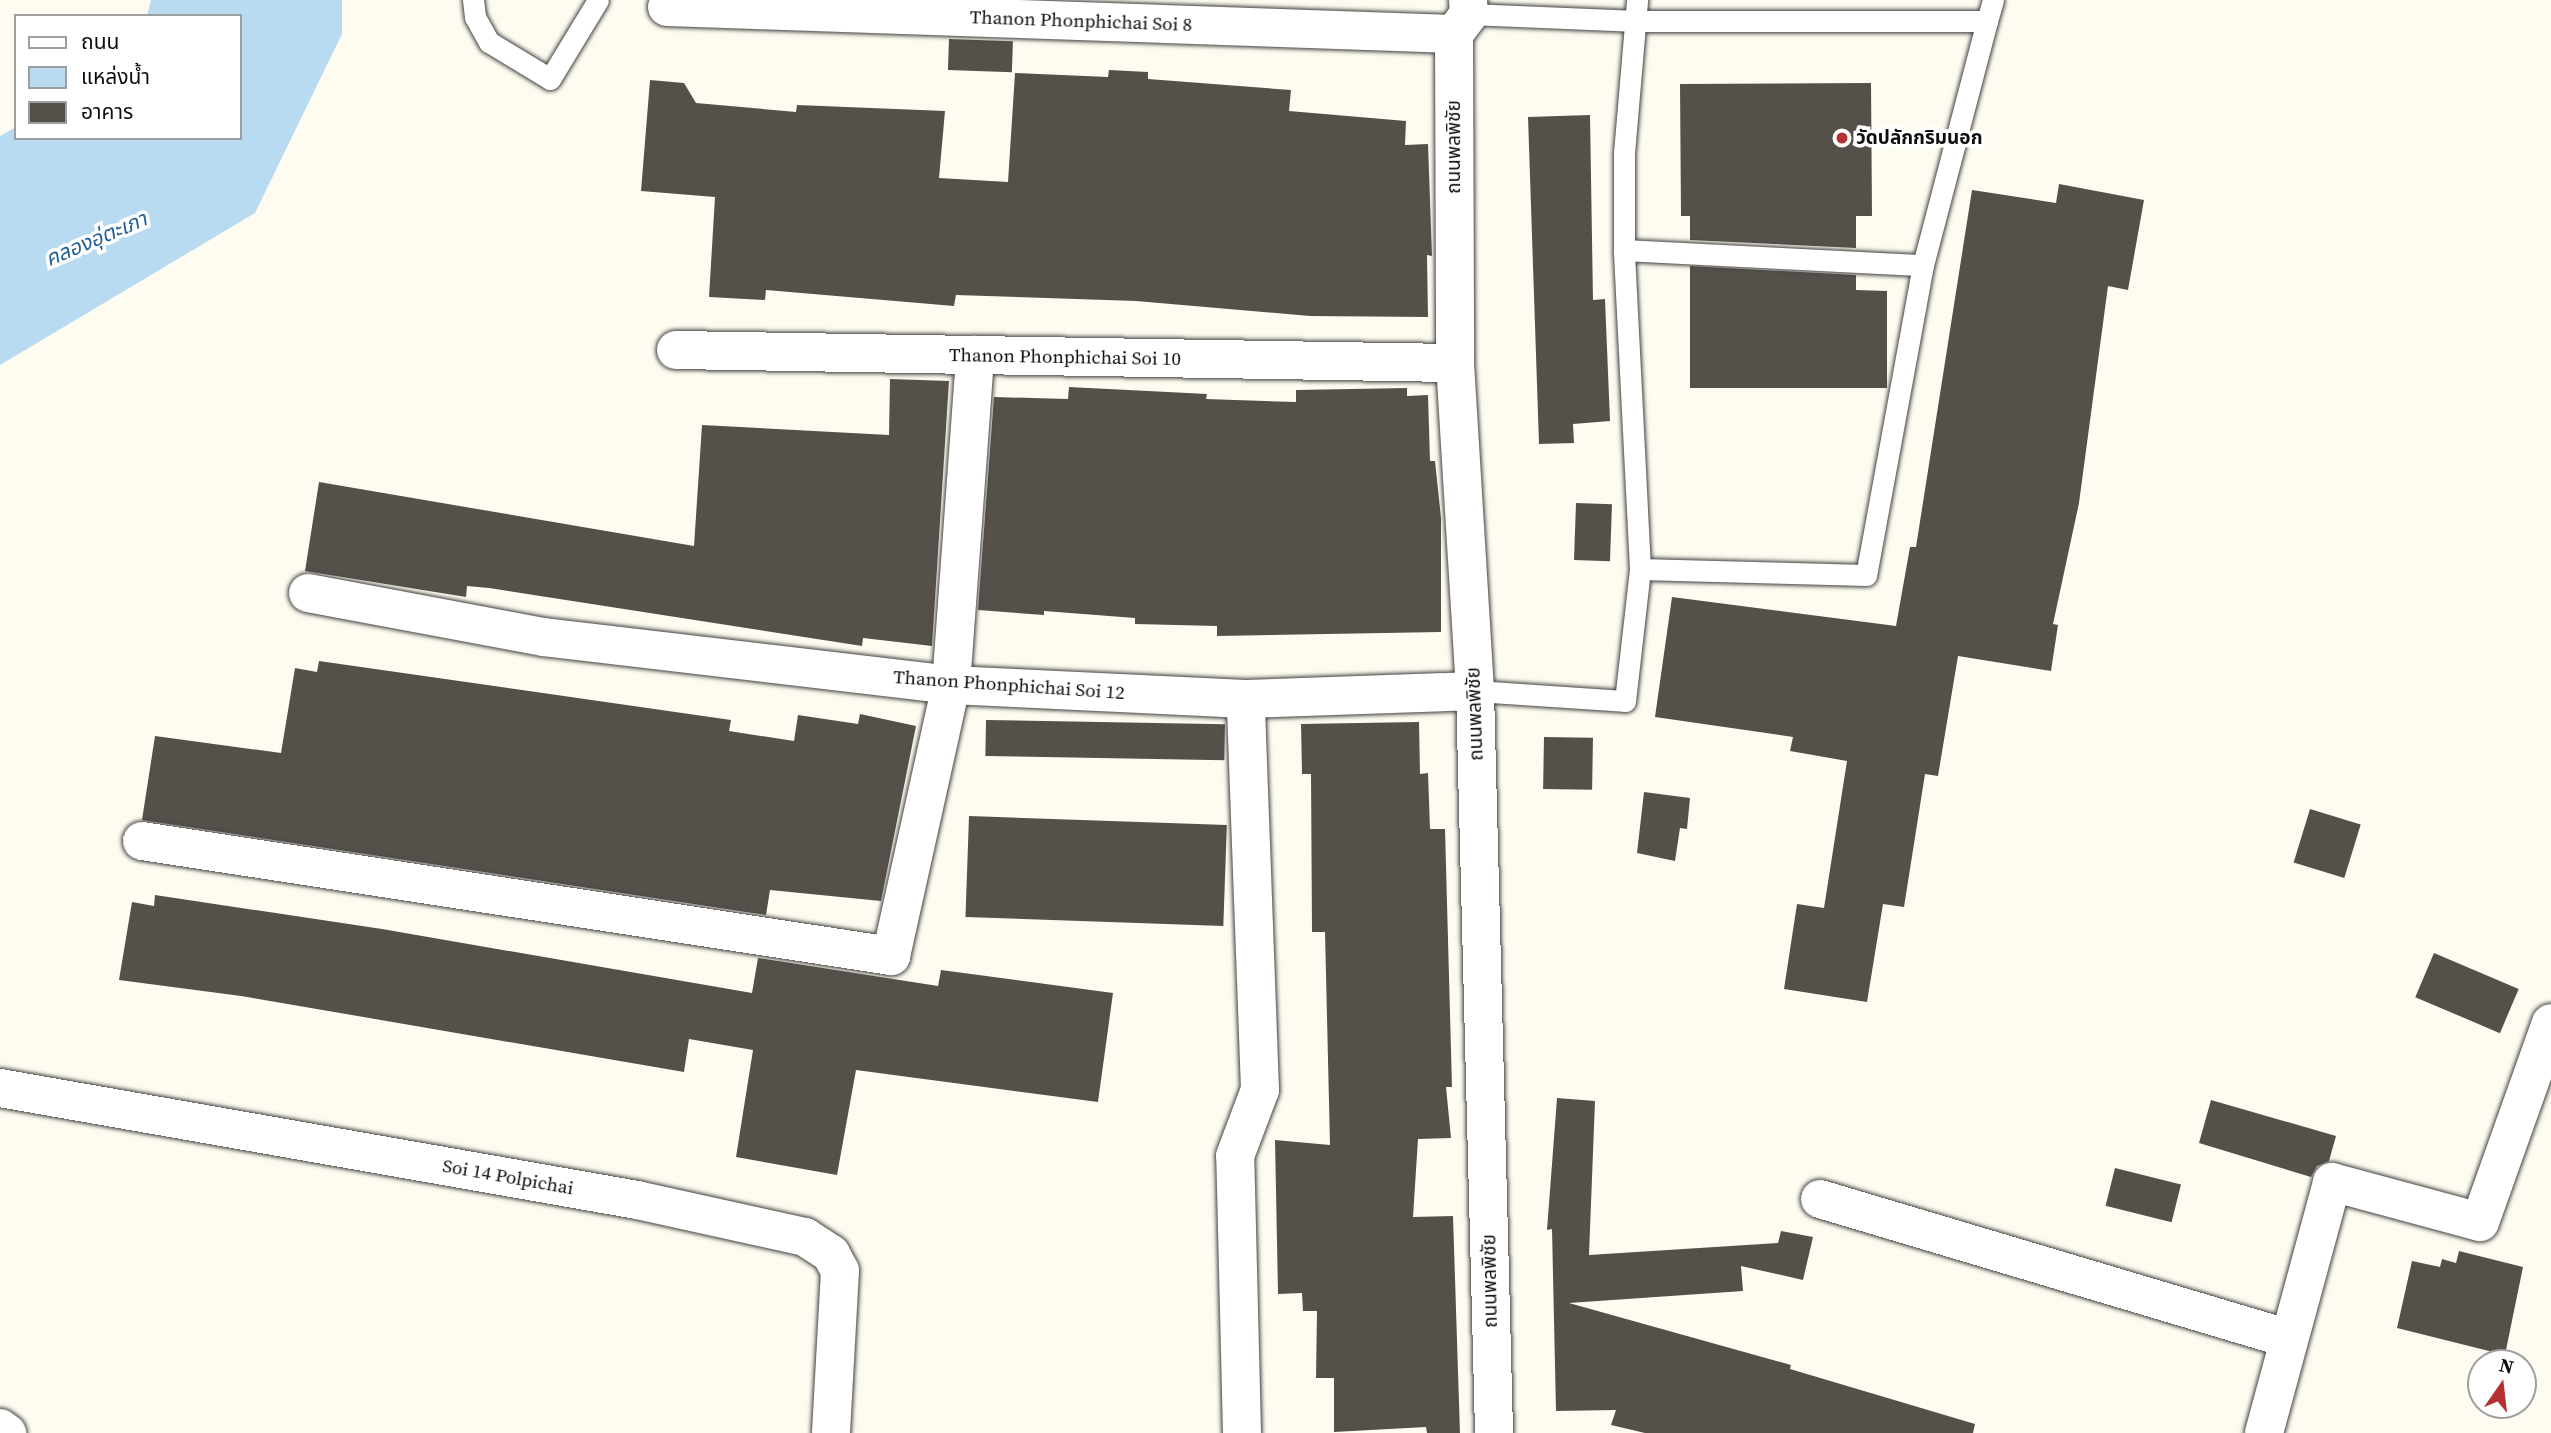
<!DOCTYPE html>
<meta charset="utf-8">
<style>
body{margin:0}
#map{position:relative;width:2551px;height:1433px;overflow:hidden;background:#fefcf0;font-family:"Source Serif 4","Noto Sans Thai",serif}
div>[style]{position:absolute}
.water>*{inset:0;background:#b9dbf1}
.building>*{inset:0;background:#56504b;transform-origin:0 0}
.roads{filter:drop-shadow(0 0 2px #414141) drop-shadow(0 0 2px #414141)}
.service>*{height:21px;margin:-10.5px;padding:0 10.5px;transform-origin:10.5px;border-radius:10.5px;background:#fff}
.minor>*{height:38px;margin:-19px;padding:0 19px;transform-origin:19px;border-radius:19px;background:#fff}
.tertiary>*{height:38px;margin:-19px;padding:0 19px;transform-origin:19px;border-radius:19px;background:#fff}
.dots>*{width:19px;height:19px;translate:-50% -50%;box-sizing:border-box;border:4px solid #fff;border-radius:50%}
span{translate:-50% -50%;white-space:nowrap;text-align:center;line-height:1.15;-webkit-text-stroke:7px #fff;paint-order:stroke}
.street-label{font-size:19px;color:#0e0e0e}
.poi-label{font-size:19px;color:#0e0e0e;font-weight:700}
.left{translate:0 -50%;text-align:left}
.water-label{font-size:21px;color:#216097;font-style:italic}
.legend{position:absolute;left:14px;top:14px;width:228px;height:126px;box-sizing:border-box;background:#fff;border:2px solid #9f9f9f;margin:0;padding:9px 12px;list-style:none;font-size:21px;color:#0e0e0e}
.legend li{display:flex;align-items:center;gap:14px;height:35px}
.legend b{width:35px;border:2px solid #9f9f9f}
.north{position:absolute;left:2467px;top:1349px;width:70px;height:70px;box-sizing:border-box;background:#fff;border:2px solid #9f9f9f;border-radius:50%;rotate:14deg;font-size:19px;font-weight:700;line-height:28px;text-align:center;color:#0e0e0e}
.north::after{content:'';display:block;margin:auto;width:24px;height:32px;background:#b43133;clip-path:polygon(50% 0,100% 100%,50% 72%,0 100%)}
</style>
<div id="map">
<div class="water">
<i style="clip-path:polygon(151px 0,342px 0,342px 34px,255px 213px,0 365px,0 136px,16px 127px,16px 138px,240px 138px,240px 16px,147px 16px)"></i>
</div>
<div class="building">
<i style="left:949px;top:39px;width:64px;height:31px;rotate:2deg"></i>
<i style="clip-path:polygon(1109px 70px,1148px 72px,1148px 79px,1291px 90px,1289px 111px,1406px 121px,1405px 145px,1428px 144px,1432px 256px,1427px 255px,1428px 317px,1310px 316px,1136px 301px,956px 295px,954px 306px,766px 290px,765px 300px,709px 297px,715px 197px,641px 191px,650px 80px,684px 83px,696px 103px,796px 112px,797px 105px,945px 111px,939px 178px,1008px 182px,1015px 73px,1108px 77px)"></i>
<i style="clip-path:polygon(1871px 83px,1872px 216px,1856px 216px,1856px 248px,1690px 240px,1690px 216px,1681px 216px,1680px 84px)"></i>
<i style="clip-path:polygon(1590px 115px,1593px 300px,1605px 299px,1610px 421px,1573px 424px,1574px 443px,1539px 444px,1528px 117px)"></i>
<i style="clip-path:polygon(2059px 184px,2144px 200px,2128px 290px,2108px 286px,2079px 503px,2053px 624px,2058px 625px,2051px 671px,1958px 656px,1938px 776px,1925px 774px,1904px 907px,1883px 904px,1867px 1002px,1784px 989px,1797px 904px,1824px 908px,1847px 761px,1790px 751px,1793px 737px,1655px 717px,1672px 597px,1896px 626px,1910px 547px,1916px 547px,1972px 190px,2056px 203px)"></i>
<i style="clip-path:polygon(1690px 266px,1856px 275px,1856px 290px,1887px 291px,1887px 388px,1690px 388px)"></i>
<i style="clip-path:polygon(890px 379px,949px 381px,932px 646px,863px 638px,862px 646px,489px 588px,467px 586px,466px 597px,305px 571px,319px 482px,694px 546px,702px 425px,889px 435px)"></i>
<i style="clip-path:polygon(1069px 387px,1207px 394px,1206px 399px,1296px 402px,1296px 390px,1407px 388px,1407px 396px,1428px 395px,1430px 461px,1435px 461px,1441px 518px,1441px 632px,1217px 636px,1217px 626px,1135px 624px,1135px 618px,1044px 611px,1044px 615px,978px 610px,994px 397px,1068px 399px)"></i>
<i style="left:1576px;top:503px;width:36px;height:57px;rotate:2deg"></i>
<i style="clip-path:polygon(319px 661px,731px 720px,729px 731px,794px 741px,798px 715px,858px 724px,860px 714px,916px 726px,881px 901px,770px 890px,766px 915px,142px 820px,155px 736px,281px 753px,295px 668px,317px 672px)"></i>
<i style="left:986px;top:720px;width:239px;height:36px;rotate:1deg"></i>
<i style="clip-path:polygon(1419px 722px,1420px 774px,1428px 773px,1430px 829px,1445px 829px,1452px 1087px,1446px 1087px,1451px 1138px,1418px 1139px,1413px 1217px,1453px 1216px,1460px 1433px,1427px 1433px,1426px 1427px,1334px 1432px,1334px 1378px,1316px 1378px,1317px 1311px,1303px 1311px,1302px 1293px,1278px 1294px,1275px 1140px,1330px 1145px,1325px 932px,1312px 932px,1311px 774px,1302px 774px,1301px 724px)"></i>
<i style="left:1544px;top:737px;width:49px;height:52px;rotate:1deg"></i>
<i style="clip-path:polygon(1644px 792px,1690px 798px,1687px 829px,1680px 828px,1675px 861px,1637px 853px)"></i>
<i style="left:2310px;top:809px;width:53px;height:56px;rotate:17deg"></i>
<i style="left:969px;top:816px;width:258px;height:101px;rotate:2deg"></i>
<i style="clip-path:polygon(155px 895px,382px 929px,752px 993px,758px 958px,938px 986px,941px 970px,1113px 993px,1098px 1102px,856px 1070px,837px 1175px,736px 1157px,753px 1050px,689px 1039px,684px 1072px,241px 996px,119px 980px,132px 902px,154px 906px)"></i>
<i style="left:2434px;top:953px;width:92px;height:48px;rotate:23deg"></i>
<i style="clip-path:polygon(1557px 1098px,1595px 1101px,1589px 1255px,1778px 1243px,1781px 1231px,1813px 1237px,1803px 1280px,1741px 1266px,1743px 1291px,1569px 1303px,1791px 1365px,1790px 1369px,1975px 1424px,1973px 1433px,1645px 1433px,1611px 1425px,1616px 1410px,1556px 1411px,1552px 1229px,1547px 1230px)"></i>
<i style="clip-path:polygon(2211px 1100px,2336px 1136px,2329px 1161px,2317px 1166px,2311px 1177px,2199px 1143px)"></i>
<i style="left:2115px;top:1168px;width:68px;height:39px;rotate:14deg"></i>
<i style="clip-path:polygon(2459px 1251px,2523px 1267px,2505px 1355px,2397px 1328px,2412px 1261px,2440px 1267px,2442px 1259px,2456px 1263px)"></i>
</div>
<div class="roads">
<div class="service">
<i style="left:473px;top:0;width:17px;rotate:83deg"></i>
<i style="left:475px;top:17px;width:29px;rotate:61deg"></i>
<i style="left:489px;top:42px;width:71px;rotate:31.2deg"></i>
<i style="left:550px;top:79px;width:92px;rotate:-58.7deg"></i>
<i style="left:1469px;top:14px;width:169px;rotate:2.4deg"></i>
<i style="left:1638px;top:21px;width:349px"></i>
<i style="left:1987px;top:21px;width:252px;rotate:104.7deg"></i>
<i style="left:1923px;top:265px;width:315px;rotate:100.4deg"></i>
<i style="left:1866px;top:575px;width:226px;rotate:-178.5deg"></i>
<i style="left:1987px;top:21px;width:22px;rotate:-74deg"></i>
<i style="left:1624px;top:250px;width:299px;rotate:2.9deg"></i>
<i style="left:1475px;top:691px;width:150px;rotate:3.8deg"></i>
<i style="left:1625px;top:701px;width:133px;rotate:-83.5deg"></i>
<i style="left:1640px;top:569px;width:319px;rotate:-92.9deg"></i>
<i style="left:1624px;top:250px;width:97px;rotate:-90deg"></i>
<i style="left:1624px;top:153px;width:154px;rotate:-85.1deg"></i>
</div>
<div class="minor">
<i style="left:667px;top:7px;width:787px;rotate:1.96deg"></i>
<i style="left:676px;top:350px;width:779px;rotate:0.96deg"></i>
<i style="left:308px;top:593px;width:240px;rotate:10.6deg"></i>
<i style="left:544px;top:637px;width:410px;rotate:6.7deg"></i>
<i style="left:951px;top:685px;width:295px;rotate:2.7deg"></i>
<i style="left:1246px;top:699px;width:229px;rotate:-2deg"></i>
<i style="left:142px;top:841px;width:758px;rotate:8.73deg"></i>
<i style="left:891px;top:956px;width:278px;rotate:-77.5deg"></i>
<i style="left:951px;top:685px;width:331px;rotate:-85.8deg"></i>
<i style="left:0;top:1088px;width:647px;rotate:9.97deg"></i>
<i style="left:637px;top:1200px;width:172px;rotate:12.4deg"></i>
<i style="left:805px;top:1237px;width:31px;rotate:33deg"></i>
<i style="left:831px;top:1254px;width:19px;rotate:62deg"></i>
<i style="left:840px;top:1271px;width:162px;rotate:93.2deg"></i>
<i style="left:1820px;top:1199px;width:489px;rotate:16.6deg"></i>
<i style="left:0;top:1428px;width:9px;rotate:36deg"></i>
<i style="left:1242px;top:1433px;width:277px;rotate:-91.4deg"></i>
<i style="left:1235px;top:1156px;width:71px;rotate:-69.3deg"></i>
<i style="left:1260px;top:1090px;width:391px;rotate:-92.1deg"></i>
<i style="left:2264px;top:1433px;width:260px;rotate:-74.8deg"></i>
<i style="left:2332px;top:1182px;width:153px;rotate:15.1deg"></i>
<i style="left:2480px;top:1222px;width:211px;rotate:-70.4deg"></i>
</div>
<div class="tertiary">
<i style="left:1468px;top:0;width:14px;rotate:86deg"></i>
<i style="left:1469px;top:14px;width:25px;rotate:127deg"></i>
<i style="left:1454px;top:34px;width:329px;rotate:89.8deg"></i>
<i style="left:1455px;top:363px;width:329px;rotate:86.5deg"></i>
<i style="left:1475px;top:691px;width:742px;rotate:88.53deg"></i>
</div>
</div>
<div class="dots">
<i style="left:1842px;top:138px;background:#b43133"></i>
</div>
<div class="street-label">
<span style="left:1081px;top:21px;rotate:2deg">Thanon Phonphichai Soi 8</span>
<span style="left:1454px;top:147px;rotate:-90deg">ถนนพลพิชัย</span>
<span style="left:1065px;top:357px;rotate:1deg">Thanon Phonphichai Soi 10</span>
<span style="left:1009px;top:685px;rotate:4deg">Thanon Phonphichai Soi 12</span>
<span style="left:1475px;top:714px;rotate:-92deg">ถนนพลพิชัย</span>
<span style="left:508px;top:1177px;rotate:10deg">Soi 14 Polpichai</span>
<span style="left:1490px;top:1281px;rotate:-91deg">ถนนพลพิชัย</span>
</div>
<div class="poi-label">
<span class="left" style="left:1856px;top:138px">วัดปลักกริมนอก</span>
</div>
<div class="water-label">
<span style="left:96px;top:239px;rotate:-23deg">คลองอุ่ตะเภา</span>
</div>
<ul class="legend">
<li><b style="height:9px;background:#fff"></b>ถนน</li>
<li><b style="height:19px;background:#b9dbf1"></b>แหล่งน้ำ</li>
<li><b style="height:19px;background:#56504b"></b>อาคาร</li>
</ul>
<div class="north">N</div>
</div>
